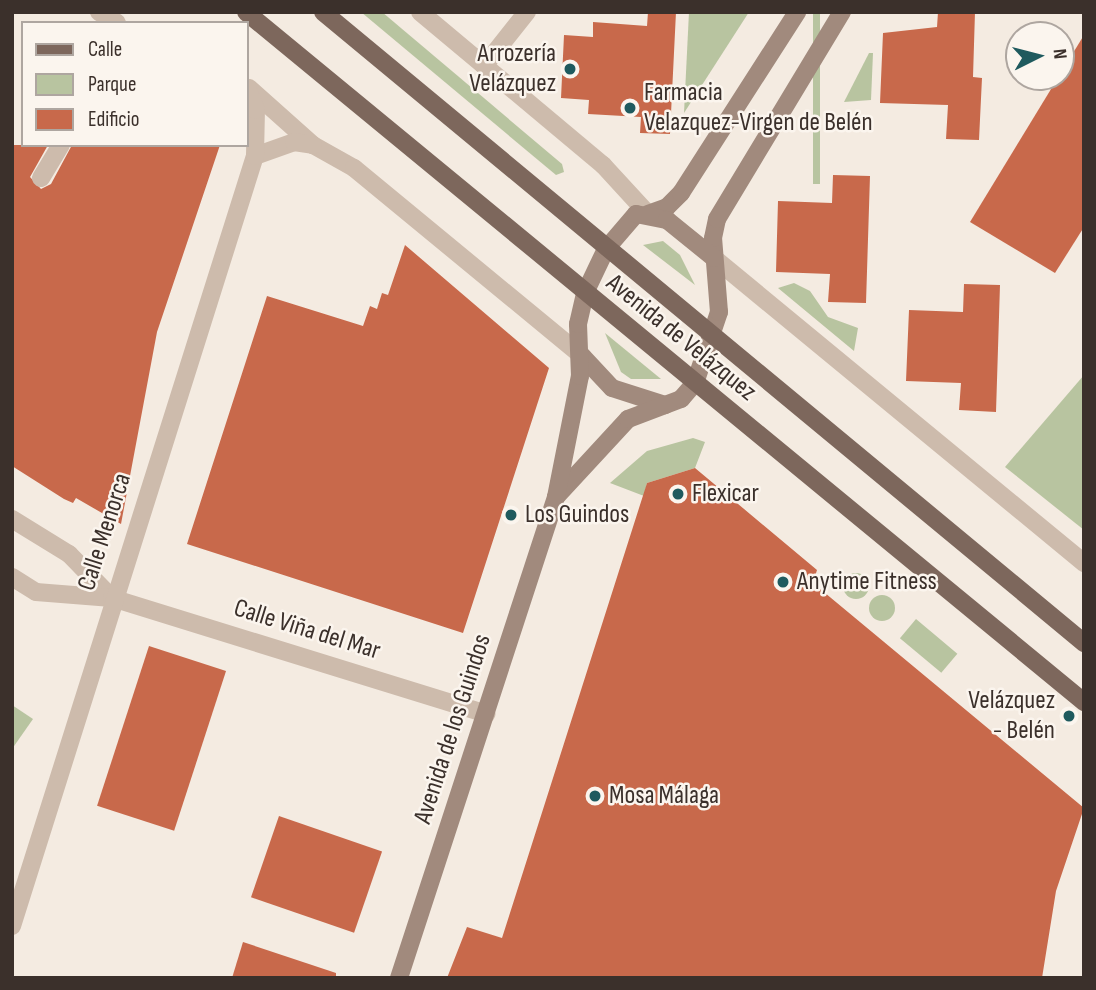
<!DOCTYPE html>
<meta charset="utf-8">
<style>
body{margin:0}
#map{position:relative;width:1096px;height:990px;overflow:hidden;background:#f4ebe1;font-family:"Sofia Sans Condensed",sans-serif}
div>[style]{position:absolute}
.green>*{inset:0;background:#b8c4a0;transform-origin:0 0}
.round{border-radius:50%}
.building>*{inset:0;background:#c8694b;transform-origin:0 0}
.street>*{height:18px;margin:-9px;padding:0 9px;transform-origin:9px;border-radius:9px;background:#cdbbac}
.secondary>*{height:18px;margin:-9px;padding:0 9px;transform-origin:9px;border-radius:9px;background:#a18a7d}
.primary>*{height:18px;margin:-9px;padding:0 9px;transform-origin:9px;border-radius:9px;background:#7d675c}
.dots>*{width:19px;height:19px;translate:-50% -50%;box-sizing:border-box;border:4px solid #fbf5ee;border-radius:50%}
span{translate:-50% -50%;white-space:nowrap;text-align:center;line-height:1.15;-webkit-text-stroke:5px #fbf5ee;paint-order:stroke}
.poi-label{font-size:26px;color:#3b302b}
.right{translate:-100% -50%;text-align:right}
.left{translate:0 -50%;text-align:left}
.street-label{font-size:26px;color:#3b302b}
.frame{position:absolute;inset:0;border:14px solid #3b302b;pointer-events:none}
.legend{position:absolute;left:21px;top:21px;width:228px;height:126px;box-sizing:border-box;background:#fbf5ee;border:2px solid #aea6a0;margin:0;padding:9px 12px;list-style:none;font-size:21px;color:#3b302b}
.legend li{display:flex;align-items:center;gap:14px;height:35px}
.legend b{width:35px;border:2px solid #aea6a0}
.north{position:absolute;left:1005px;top:21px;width:70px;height:70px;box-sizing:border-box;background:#fbf5ee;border:2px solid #aea6a0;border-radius:50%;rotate:84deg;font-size:19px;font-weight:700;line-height:28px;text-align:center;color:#3b302b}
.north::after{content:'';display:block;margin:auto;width:24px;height:32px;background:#1f5a5e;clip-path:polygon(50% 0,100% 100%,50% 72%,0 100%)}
</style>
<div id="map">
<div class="green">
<i style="clip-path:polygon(361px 12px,382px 12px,562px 164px,564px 172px,556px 175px)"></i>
<i style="clip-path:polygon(689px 12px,749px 12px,684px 113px)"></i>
<i style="left:813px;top:12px;width:7px;height:172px"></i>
<i style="clip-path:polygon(869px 53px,873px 53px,871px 100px,844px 102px)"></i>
<i style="clip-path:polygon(663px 241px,680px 255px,695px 285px,643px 245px)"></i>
<i style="clip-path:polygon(794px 283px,810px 291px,828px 317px,858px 328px,854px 351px,778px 288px)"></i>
<i style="clip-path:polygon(605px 333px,661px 379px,631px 379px,621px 372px)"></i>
<i style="clip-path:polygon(1084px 375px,1084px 530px,1005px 467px)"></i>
<i style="clip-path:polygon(693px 438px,705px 442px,695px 468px,647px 483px,644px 496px,610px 483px,647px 451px)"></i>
<i class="round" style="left:843px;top:573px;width:26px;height:26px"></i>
<i class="round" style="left:869px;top:595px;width:26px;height:26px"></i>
<i style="left:916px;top:619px;width:54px;height:25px;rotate:40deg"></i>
<i style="clip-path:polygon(12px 705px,33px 719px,12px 749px)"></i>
</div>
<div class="building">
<i style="clip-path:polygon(648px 12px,676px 12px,670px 134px,640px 133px,641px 117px,588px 114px,589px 100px,561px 98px,564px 35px,593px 37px,593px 22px,647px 26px)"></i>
<i style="clip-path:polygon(938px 12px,975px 12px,973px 77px,982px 78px,979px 140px,946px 139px,948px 105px,880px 103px,883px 33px,937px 27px)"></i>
<i style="clip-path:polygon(1084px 35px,1084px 227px,1055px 273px,970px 222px)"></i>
<i style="clip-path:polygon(12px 145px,48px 145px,30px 177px,41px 189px,51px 184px,72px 145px,220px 145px,157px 332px,121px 524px,76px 498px,73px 503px,64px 499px,12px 466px)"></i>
<i style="clip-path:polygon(833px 175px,870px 176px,866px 303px,828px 302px,830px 274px,776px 272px,778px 201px,832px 203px)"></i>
<i style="clip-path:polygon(405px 245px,549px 368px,463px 633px,187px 544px,267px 296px,363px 326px,370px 306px,377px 309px,382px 293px,388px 295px)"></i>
<i style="clip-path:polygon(964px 284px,1000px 285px,996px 412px,959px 410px,961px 383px,906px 381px,909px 310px,963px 312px)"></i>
<i style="clip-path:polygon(695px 468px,817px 570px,813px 583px,1084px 808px,1056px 891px,1042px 978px,447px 978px,467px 927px,502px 938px,647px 483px)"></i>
<i style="left:149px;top:646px;width:81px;height:168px;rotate:18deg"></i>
<i style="left:279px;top:816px;width:109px;height:86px;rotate:19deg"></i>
<i style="clip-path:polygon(243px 942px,336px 973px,336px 978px,232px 978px)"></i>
</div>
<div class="street">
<i style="left:99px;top:12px;width:21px;rotate:31deg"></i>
<i style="left:420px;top:12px;width:239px;rotate:39.9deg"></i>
<i style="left:603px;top:165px;width:67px;rotate:47.4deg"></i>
<i style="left:484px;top:66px;width:69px;rotate:-51.5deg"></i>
<i style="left:249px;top:88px;width:86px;rotate:41.7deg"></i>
<i style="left:313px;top:145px;width:47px;rotate:29.3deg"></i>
<i style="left:354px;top:168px;width:296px;rotate:39.5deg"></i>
<i style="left:255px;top:156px;width:41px;rotate:-19.7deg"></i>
<i style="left:294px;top:142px;width:19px;rotate:9deg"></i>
<i style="left:41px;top:178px;width:39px;rotate:-59deg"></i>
<i style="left:714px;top:258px;width:480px;rotate:39.5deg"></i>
<i style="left:12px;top:519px;width:67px;rotate:31.6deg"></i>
<i style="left:69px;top:554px;width:62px;rotate:45.7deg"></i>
<i style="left:12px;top:577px;width:28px;rotate:32deg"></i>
<i style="left:36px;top:592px;width:76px;rotate:4.5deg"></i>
<i style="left:112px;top:598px;width:392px;rotate:17.2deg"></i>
<i style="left:12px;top:926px;width:807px;rotate:-72.49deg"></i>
<i style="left:255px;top:156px;width:46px;rotate:-88.8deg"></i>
<i style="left:256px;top:110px;width:24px;rotate:-112deg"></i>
</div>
<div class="secondary">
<i style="left:648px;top:214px;width:20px;rotate:-20deg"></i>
<i style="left:667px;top:207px;width:20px;rotate:-45deg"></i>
<i style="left:681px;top:193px;width:215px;rotate:-57.3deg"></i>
<i style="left:582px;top:356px;width:44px;rotate:46.8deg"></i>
<i style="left:612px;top:388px;width:56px;rotate:17.8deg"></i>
<i style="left:556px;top:497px;width:106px;rotate:-47.3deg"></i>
<i style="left:628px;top:419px;width:57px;rotate:-20.7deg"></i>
<i style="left:681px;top:399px;width:21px;rotate:-49deg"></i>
<i style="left:695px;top:383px;width:75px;rotate:-71.3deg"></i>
<i style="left:719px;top:312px;width:74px;rotate:-94.6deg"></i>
<i style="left:713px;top:238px;width:19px;rotate:-78deg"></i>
<i style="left:717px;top:219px;width:242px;rotate:-58.9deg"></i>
<i style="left:399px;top:978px;width:506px;rotate:-71.92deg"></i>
<i style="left:556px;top:497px;width:123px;rotate:-78.8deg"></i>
<i style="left:580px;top:376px;width:52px;rotate:-92.2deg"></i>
<i style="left:578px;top:324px;width:32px;rotate:-77deg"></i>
<i style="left:585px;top:293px;width:49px;rotate:-64.5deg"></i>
<i style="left:606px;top:249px;width:46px;rotate:-49.4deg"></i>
<i style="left:636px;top:214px;width:32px;rotate:11deg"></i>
<i style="left:667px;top:220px;width:60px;rotate:39deg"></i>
</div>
<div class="primary">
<i style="left:246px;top:12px;width:1086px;rotate:39.47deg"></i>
<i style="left:323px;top:12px;width:989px;rotate:39.66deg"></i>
</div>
<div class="dots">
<i style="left:570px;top:69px;background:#1f5a5e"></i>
<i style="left:630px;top:108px;background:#1f5a5e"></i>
<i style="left:678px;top:494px;background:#1f5a5e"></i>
<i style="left:511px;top:515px;background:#1f5a5e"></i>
<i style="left:783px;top:582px;background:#1f5a5e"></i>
<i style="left:1069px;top:716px;background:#1f5a5e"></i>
<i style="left:595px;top:796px;background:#1f5a5e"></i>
</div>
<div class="poi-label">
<span class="right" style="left:556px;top:69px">Arrozería<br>Velázquez</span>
<span class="left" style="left:644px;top:108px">Farmacia<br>Velazquez-Virgen de Belén</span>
<span class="left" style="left:692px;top:494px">Flexicar</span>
<span class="left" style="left:525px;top:515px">Los Guindos</span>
<span class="left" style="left:797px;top:582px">Anytime Fitness</span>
<span class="right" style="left:1055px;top:716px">Velázquez<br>- Belén</span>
<span class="left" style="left:609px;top:796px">Mosa Málaga</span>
</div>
<div class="street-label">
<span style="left:681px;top:338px;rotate:39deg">Avenida de Velázquez</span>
<span style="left:105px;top:532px;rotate:-72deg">Calle Menorca</span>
<span style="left:307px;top:630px;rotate:17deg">Calle Viña del Mar</span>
<span style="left:453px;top:729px;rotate:-72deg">Avenida de los Guindos</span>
</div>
<div class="frame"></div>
<ul class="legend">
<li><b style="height:9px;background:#7d675c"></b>Calle</li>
<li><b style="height:19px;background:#b8c4a0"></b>Parque</li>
<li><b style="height:19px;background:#c8694b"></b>Edificio</li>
</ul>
<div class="north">N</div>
</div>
